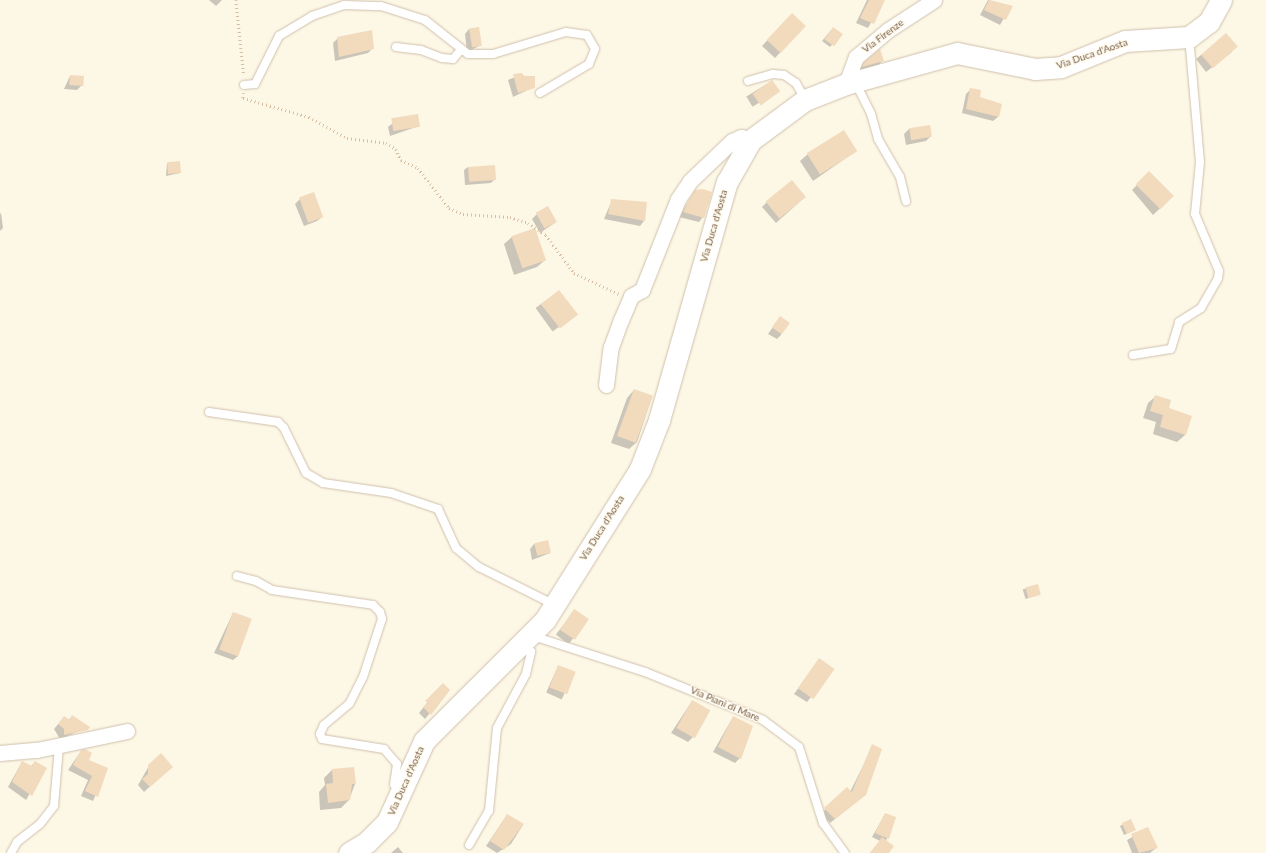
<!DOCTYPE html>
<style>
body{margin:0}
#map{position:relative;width:1266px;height:853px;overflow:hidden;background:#fdf7e6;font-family:Lato,sans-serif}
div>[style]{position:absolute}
.shadow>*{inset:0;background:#0003;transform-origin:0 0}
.building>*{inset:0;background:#f2dabd;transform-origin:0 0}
.path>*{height:2.5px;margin-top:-1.25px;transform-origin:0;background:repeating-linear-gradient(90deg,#d8bea0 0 1px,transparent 0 4px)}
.roads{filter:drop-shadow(0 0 1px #cfc0ac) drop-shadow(0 0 1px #cfc0ac)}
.lane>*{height:8px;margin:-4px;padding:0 4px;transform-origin:4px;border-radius:4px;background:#fff}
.street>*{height:15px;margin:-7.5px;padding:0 7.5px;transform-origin:7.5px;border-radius:7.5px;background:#fff}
.secondary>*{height:21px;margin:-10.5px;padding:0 10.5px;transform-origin:10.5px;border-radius:10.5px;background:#fff}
span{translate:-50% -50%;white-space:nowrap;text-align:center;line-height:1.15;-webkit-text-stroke:3px #fffaed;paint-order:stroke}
.street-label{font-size:10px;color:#77604a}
</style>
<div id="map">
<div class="shadow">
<i style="clip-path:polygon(209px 0,222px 0,216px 6px)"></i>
<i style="clip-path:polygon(867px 0,884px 0,868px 28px,856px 23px)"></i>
<i style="clip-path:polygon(988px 0,1011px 6px,1000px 25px,980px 15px)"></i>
<i style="clip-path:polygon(787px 19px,805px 26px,775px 58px,762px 46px)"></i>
<i style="clip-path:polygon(469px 29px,481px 45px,467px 52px,465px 34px)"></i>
<i style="clip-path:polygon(831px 30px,841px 35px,830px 47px,822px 41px)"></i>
<i style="clip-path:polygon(338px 38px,373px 48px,368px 53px,335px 61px,333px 43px)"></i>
<i style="clip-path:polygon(1232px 52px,1206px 72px,1196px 59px,1201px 55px)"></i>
<i style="clip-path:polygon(882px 61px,878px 66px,858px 71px,864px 63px)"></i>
<i style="clip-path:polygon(522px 74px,534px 87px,513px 97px,508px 80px)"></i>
<i style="clip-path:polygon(70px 76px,82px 85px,77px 90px,64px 89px)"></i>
<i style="left:772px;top:81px;width:12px;height:30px;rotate:59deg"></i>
<i style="clip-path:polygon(971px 89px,998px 117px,993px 121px,962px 113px,966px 94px)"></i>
<i style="clip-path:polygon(393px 123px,419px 126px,390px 136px,388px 127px)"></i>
<i style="clip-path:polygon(930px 126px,931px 136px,926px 141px,906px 145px,904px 134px,909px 129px)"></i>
<i style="clip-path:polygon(856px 151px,813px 181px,800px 161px,808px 154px)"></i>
<i style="clip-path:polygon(167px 163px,180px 173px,166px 176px)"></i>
<i style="clip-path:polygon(468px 167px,495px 179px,491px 183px,465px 185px,464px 170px)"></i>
<i style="clip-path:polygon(1149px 173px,1173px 196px,1153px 215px,1132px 190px)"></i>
<i style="clip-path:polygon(695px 191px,703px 217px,699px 222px,679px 217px)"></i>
<i style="clip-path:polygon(805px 197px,776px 223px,762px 207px,767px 202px)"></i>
<i style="clip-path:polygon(300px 199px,322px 217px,317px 221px,304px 226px,295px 204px)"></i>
<i style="clip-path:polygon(612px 200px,644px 221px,640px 226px,604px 219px)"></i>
<i style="clip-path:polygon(1px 213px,3px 228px,0 231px,0 214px)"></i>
<i style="clip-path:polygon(537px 214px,556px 222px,540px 233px,532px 219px)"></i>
<i style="clip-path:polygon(512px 237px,545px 260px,537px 267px,514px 275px,504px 244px)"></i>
<i style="left:559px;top:291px;width:29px;height:29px;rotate:54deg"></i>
<i style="clip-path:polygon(780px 317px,781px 335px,777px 339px,768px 334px)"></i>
<i style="clip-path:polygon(634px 390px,652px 397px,637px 442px,629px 449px,611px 443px,627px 398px)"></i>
<i style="clip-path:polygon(1156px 396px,1185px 435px,1177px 442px,1153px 434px,1156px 422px,1143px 418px,1148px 403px)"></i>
<i style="clip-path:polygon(534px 544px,550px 553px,532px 560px,530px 549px)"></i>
<i style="left:1037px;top:585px;width:10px;height:15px;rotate:73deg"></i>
<i style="left:575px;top:610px;width:16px;height:31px;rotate:38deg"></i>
<i style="clip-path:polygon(233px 613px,238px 656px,233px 660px,214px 653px)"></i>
<i style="clip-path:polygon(819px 660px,811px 697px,807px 702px,794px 694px)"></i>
<i style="left:558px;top:666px;width:17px;height:29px;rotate:24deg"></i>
<i style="clip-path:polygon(438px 689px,449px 690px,425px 719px,419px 713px)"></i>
<i style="clip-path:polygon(692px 701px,693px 737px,688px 742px,671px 733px)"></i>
<i style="clip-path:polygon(72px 716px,89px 727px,60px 739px,54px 729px,64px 717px,69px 720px)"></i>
<i style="clip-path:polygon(733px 717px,740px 758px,735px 763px,713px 752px)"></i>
<i style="clip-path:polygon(873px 746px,860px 799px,830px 823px,821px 813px,850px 792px)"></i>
<i style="clip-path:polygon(81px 751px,87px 760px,107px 769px,93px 801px,81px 796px,88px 780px,68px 770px)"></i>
<i style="clip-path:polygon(22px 762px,30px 767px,35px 762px,45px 768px,26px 800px,8px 787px)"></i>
<i style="clip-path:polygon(149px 766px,167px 771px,144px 792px,138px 785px)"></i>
<i style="clip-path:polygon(353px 768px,355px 784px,349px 800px,341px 808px,320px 810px,319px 792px,325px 785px,324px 778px,332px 770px)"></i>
<i style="clip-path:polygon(885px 814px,895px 818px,886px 841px,888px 853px,870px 853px,880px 841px,872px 837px)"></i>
<i style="clip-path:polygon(507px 815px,523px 825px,511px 844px,497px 853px,486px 846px)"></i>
<i style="clip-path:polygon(1130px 820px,1135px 830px,1124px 835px,1120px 826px)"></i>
<i style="clip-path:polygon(1148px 828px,1156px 848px,1150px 853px,1132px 853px,1127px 840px)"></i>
<i style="clip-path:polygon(398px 847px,403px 853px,391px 853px)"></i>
</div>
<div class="building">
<i style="clip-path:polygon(869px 0,885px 0,874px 24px,860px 18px)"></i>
<i style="clip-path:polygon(989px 0,1013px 6px,1006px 20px,984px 10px)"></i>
<i style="left:792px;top:13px;width:19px;height:37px;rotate:43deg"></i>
<i style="left:479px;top:27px;width:19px;height:10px;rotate:81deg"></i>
<i style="left:833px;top:27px;width:12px;height:15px;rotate:35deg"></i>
<i style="clip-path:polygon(372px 30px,374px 49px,339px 57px,337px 37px)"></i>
<i style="left:1226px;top:33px;width:18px;height:33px;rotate:49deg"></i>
<i style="clip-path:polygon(880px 49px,884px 61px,862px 67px,864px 62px)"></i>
<i style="clip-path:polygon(522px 73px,523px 76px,535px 76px,535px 88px,518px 93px,513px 74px)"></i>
<i style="left:70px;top:75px;width:14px;height:10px;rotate:4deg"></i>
<i style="left:772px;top:80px;width:14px;height:24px;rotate:54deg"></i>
<i style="clip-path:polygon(970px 88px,981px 90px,980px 97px,1002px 104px,999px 117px,966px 109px)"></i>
<i style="left:418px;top:114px;width:13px;height:27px;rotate:81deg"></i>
<i style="left:930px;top:125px;width:12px;height:21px;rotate:81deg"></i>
<i style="left:844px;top:130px;width:25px;height:44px;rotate:58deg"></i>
<i style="left:180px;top:161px;width:12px;height:13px;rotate:85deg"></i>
<i style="left:495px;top:165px;width:15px;height:27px;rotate:86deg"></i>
<i style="left:1149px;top:171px;width:35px;height:19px;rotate:45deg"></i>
<i style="left:792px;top:180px;width:22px;height:34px;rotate:51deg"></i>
<i style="clip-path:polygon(703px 189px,712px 192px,704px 218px,683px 212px,695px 190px)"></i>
<i style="left:314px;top:192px;width:27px;height:16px;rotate:70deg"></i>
<i style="clip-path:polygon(611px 199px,647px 202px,645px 221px,608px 214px)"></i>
<i style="left:548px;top:206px;width:18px;height:14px;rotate:61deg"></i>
<i style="left:535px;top:228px;width:34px;height:25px;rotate:71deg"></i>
<i style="left:559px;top:290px;width:31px;height:23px;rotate:52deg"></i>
<i style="left:780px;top:316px;width:12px;height:14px;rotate:35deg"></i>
<i style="left:634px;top:389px;width:20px;height:50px;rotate:20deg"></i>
<i style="clip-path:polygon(1155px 395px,1171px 400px,1169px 408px,1192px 416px,1186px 435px,1160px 427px,1163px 415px,1150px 411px)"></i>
<i style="left:548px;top:540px;width:13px;height:14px;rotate:77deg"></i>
<i style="left:1038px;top:584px;width:11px;height:13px;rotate:75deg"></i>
<i style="left:574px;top:609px;width:18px;height:25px;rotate:34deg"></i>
<i style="left:233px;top:612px;width:20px;height:40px;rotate:20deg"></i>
<i style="left:819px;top:658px;width:19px;height:37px;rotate:35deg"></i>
<i style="left:558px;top:665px;width:19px;height:24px;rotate:21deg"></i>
<i style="clip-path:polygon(443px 683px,450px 690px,431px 715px,423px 707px,428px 703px,425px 701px)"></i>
<i style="left:692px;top:700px;width:21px;height:32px;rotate:29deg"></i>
<i style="clip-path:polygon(72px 715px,90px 727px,88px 730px,64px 735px,64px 729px,58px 724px,64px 716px,70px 720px)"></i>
<i style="clip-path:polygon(733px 716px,753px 726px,741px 759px,718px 747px)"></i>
<i style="clip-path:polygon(872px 744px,882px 749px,866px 795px,835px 819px,824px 808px,847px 787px,852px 792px)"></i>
<i style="clip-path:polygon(85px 749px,92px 753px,89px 760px,108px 768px,98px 797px,85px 791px,92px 776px,73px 765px,81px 750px)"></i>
<i style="clip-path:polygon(161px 753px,173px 767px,150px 787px,142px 779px,148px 774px,148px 765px)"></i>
<i style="clip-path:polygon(22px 761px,32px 766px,35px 761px,47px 768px,32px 796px,12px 782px)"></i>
<i style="clip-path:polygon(354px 767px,356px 784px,352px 784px,350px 800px,328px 803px,326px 784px,333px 783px,332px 769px)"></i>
<i style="clip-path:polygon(885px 813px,896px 817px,889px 839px,875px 833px)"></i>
<i style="clip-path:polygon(507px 814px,524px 824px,504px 850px,490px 841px)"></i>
<i style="left:1131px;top:819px;width:12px;height:10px;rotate:66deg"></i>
<i style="clip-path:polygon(1148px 827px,1158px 848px,1139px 853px,1131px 834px)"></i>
<i style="clip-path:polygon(882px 837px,894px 846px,889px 853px,870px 853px)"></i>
</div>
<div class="path">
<i style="left:236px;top:0;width:76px;rotate:84deg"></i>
<i style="left:244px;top:93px;width:5px;rotate:101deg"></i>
<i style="left:243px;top:98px;width:69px;rotate:16.1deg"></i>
<i style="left:309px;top:117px;width:43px;rotate:28.9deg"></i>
<i style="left:347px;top:138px;width:39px;rotate:7deg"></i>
<i style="left:386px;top:143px;width:12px;rotate:31deg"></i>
<i style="left:396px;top:149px;width:12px;rotate:66deg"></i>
<i style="left:401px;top:160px;width:19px;rotate:25deg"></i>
<i style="left:418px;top:168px;width:51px;rotate:52.2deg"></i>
<i style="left:449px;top:208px;width:15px;rotate:23deg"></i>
<i style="left:463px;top:214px;width:47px;rotate:3.7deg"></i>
<i style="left:510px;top:217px;width:19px;rotate:18deg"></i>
<i style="left:528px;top:223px;width:22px;rotate:34deg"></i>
<i style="left:546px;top:235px;width:47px;rotate:53.6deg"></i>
<i style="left:574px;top:273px;width:50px;rotate:25deg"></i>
</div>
<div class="roads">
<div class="lane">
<i style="left:396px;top:47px;width:25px;rotate:7deg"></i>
<i style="left:421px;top:50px;width:22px;rotate:21deg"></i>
<i style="left:442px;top:58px;width:11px;rotate:5deg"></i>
<i style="left:453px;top:59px;width:11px;rotate:-49deg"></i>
<i style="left:748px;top:81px;width:26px;rotate:-16deg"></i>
<i style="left:773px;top:74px;width:11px;rotate:5deg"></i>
<i style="left:784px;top:75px;width:14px;rotate:34deg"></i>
<i style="left:796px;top:83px;width:18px;rotate:61deg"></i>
<i style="left:855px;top:82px;width:36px;rotate:63deg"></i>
<i style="left:871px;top:114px;width:26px;rotate:74deg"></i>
<i style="left:878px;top:139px;width:44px;rotate:59.9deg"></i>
<i style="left:900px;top:177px;width:25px;rotate:76deg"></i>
<i style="left:244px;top:85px;width:11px;rotate:-5deg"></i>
<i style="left:255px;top:84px;width:54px;rotate:-63.4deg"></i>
<i style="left:279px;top:36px;width:39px;rotate:-31deg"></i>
<i style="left:312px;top:16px;width:34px;rotate:-19deg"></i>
<i style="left:344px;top:5px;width:37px;rotate:2deg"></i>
<i style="left:381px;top:6px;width:46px;rotate:17.7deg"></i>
<i style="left:425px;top:20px;width:55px;rotate:38.3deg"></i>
<i style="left:468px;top:54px;width:25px"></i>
<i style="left:493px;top:54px;width:76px;rotate:-16.8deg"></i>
<i style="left:566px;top:32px;width:21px;rotate:8deg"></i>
<i style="left:587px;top:35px;width:16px;rotate:60deg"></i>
<i style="left:595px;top:49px;width:16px;rotate:112deg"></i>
<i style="left:589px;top:64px;width:57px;rotate:149.4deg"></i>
<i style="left:1133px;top:355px;width:38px;rotate:-9deg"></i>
<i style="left:1171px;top:349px;width:28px;rotate:-73deg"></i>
<i style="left:1179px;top:322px;width:26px;rotate:-32deg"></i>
<i style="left:1201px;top:308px;width:34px;rotate:-60deg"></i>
<i style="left:1218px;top:278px;width:7px;rotate:-82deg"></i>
<i style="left:1219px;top:271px;width:62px;rotate:-112.8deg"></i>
<i style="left:1195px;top:214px;width:52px;rotate:-84.5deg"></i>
<i style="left:1200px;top:162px;width:125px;rotate:-95deg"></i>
<i style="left:209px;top:412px;width:70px;rotate:8.2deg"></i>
<i style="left:278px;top:422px;width:8px;rotate:45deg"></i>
<i style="left:284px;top:428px;width:50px;rotate:63.9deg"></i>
<i style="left:306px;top:473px;width:20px;rotate:30deg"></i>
<i style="left:323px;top:483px;width:69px;rotate:8.4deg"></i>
<i style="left:391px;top:493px;width:50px;rotate:18.8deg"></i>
<i style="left:438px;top:509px;width:43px;rotate:65.2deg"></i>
<i style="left:456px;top:548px;width:30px;rotate:40deg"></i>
<i style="left:479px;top:567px;width:85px;rotate:26.6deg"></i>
<i style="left:237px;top:576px;width:20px;rotate:15deg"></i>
<i style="left:256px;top:581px;width:18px;rotate:29deg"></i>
<i style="left:272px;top:590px;width:102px;rotate:8.4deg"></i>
<i style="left:373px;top:605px;width:10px;rotate:45deg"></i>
<i style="left:380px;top:612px;width:7px;rotate:74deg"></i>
<i style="left:382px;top:619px;width:61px;rotate:108.1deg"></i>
<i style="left:363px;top:677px;width:30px;rotate:117deg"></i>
<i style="left:349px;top:704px;width:33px;rotate:140deg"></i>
<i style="left:324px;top:725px;width:10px;rotate:114deg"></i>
<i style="left:320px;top:734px;width:5px;rotate:68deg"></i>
<i style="left:322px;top:739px;width:63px;rotate:9.2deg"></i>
<i style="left:384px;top:749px;width:20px;rotate:49deg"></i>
<i style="left:397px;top:764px;width:21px;rotate:98deg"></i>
<i style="left:533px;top:636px;width:118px;rotate:17.8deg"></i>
<i style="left:645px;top:672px;width:127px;rotate:22.1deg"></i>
<i style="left:763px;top:720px;width:45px;rotate:36.9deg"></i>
<i style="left:799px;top:747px;width:80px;rotate:72.5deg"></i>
<i style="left:823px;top:823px;width:37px;rotate:54deg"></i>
<i style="left:469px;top:845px;width:39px;rotate:-60deg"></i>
<i style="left:489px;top:811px;width:83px;rotate:-84.5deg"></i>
<i style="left:497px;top:728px;width:61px;rotate:-61.8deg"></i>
<i style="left:526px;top:674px;width:23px;rotate:-77deg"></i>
<i style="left:531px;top:652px;width:11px;rotate:-117deg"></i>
<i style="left:11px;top:853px;width:13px;rotate:-61deg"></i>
<i style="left:17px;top:842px;width:29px;rotate:-38deg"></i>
<i style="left:40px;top:824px;width:23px;rotate:-52deg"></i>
<i style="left:54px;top:806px;width:60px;rotate:-85.2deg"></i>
</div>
<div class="street">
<i style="left:846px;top:84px;width:29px;rotate:-70deg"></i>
<i style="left:856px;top:57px;width:42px;rotate:-40.2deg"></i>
<i style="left:888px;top:30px;width:55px;rotate:-33.1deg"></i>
<i style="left:606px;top:385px;width:38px;rotate:-83deg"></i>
<i style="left:611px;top:347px;width:29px;rotate:-70deg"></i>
<i style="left:621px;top:320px;width:26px;rotate:-67deg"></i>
<i style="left:631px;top:296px;width:13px;rotate:-29deg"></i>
<i style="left:642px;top:290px;width:98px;rotate:-68.4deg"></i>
<i style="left:678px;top:199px;width:22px;rotate:-56deg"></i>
<i style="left:690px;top:181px;width:58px;rotate:-43.6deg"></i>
<i style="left:732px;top:141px;width:10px;rotate:-24deg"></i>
<i style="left:741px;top:137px;width:10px;rotate:17deg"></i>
<i style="left:0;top:753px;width:37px;rotate:-5deg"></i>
<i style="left:37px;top:750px;width:92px;rotate:-11.9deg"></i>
</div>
<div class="secondary">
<i style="left:349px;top:853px;width:21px;rotate:-31deg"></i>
<i style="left:367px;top:842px;width:28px;rotate:-45deg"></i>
<i style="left:387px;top:822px;width:89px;rotate:-65.4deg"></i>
<i style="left:424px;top:741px;width:171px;rotate:-45deg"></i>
<i style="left:545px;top:620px;width:178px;rotate:-57.8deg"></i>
<i style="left:640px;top:469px;width:53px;rotate:-68.8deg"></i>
<i style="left:659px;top:420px;width:248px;rotate:-74.1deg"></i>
<i style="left:727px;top:182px;width:48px;rotate:-60.3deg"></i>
<i style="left:751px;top:140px;width:67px;rotate:-36.5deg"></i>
<i style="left:805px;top:100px;width:44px;rotate:-21.3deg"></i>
<i style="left:846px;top:84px;width:115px;rotate:-15.6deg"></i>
<i style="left:957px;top:53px;width:80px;rotate:11.6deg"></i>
<i style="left:1035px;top:69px;width:26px;rotate:-4deg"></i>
<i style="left:1061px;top:67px;width:69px;rotate:-22.1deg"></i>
<i style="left:1125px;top:41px;width:64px;rotate:-3.6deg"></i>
<i style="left:1189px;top:37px;width:25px;rotate:-37deg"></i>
<i style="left:1209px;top:22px;width:25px;rotate:-61deg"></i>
</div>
</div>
<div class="street-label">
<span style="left:883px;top:36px;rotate:-37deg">Via Firenze</span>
<span style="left:1092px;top:54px;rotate:-19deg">Via Duca d'Aosta</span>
<span style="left:714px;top:226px;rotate:-74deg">Via Duca d'Aosta</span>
<span style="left:602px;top:528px;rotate:-58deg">Via Duca d'Aosta</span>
<span style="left:725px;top:704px;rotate:23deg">Via Piani di Mare</span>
<span style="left:406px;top:781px;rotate:-66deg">Via Duca d'Aosta</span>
</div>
</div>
